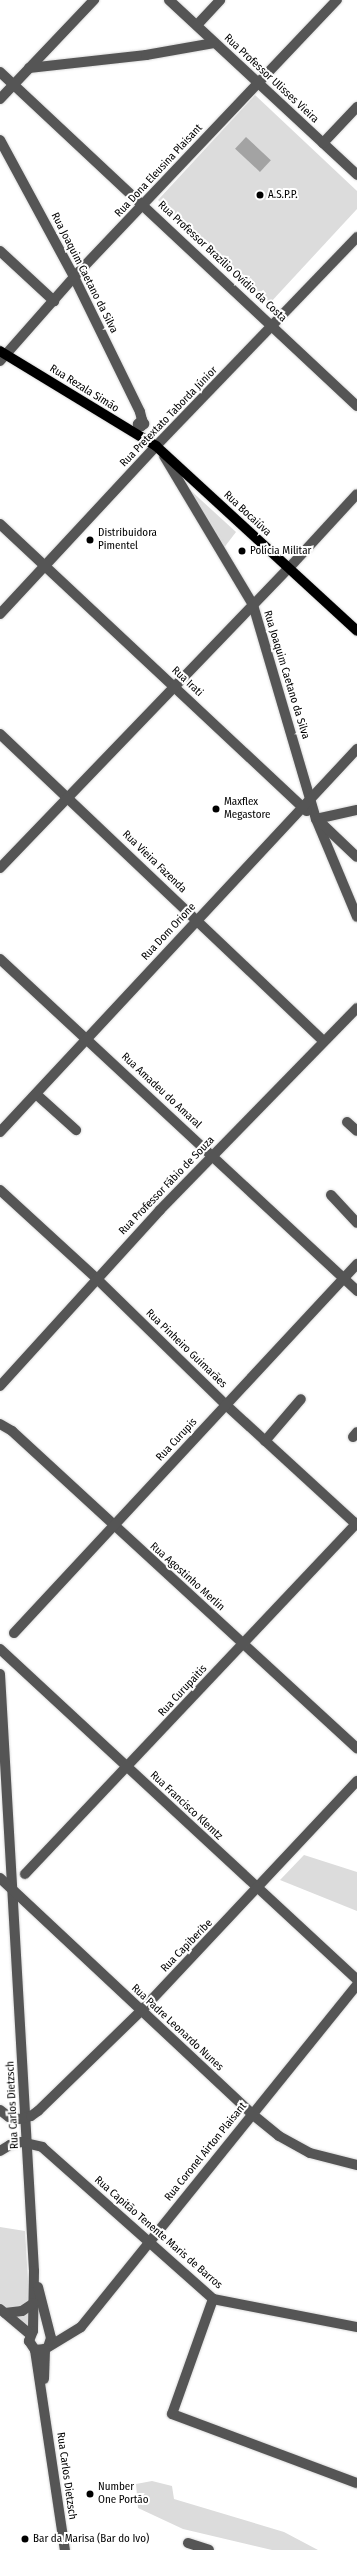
<!DOCTYPE html>
<meta charset="utf-8">
<style>
body{margin:0}
#map{position:relative;width:357px;height:2550px;overflow:hidden;background:#fff;font-family:"Fira Sans Condensed",sans-serif}
div>[style]{position:absolute}
.green>*{inset:0;background:#dcdcdc}
.water>*{inset:0;background:#a3a3a3;transform-origin:0 0}
.roads{filter:drop-shadow(0 0 1px #dbdbdb) drop-shadow(0 0 1px #dbdbdb)}
.minor>*{height:10px;margin:-5px;padding:0 5px;transform-origin:5px;border-radius:5px;background:#555}
.major>*{height:10px;margin:-5px;padding:0 5px;transform-origin:5px;border-radius:5px;background:#000}
.dots>*{width:11px;height:11px;translate:-50% -50%;box-sizing:border-box;border:2px solid #fff;border-radius:50%}
span{translate:-50% -50%;white-space:nowrap;text-align:center;line-height:1.15;-webkit-text-stroke:4px #fff;paint-order:stroke}
.street-label{font-size:11px;color:#000}
.poi-label{font-size:11px;color:#000}
.left{translate:0 -50%;text-align:left}
</style>
<div id="map">
<div class="green">
<i style="clip-path:polygon(255px 95px,357px 191px,357px 209px,270px 303px,158px 200px)"></i>
<i style="clip-path:polygon(189px 489px,236px 532px,223px 549px)"></i>
<i style="clip-path:polygon(304px 1855px,357px 1872px,357px 1911px,280px 1880px)"></i>
<i style="clip-path:polygon(0 2227px,25px 2231px,31px 2330px,0 2304px)"></i>
<i style="clip-path:polygon(152px 2481px,172px 2486px,174px 2499px,284px 2532px,318px 2550px,272px 2550px,183px 2529px,138px 2508px,136px 2484px)"></i>
</div>
<div class="water">
<i style="left:246px;top:137px;width:34px;height:16px;rotate:43deg"></i>
</div>
<div class="roads">
<div class="minor">
<i style="left:169px;top:0;width:257px;rotate:42.9deg"></i>
<i style="left:197px;top:25px;width:34px;rotate:-47deg"></i>
<i style="left:29px;top:68px;width:118px;rotate:-6.3deg"></i>
<i style="left:146px;top:55px;width:69px;rotate:-10deg"></i>
<i style="left:0;top:72px;width:489px;rotate:43.1deg"></i>
<i style="left:0;top:99px;width:137px;rotate:-46.5deg"></i>
<i style="left:0;top:140px;width:156px;rotate:61.6deg"></i>
<i style="left:74px;top:277px;width:150px;rotate:63.9deg"></i>
<i style="left:140px;top:412px;width:8px;rotate:76deg"></i>
<i style="left:142px;top:420px;width:6px;rotate:135deg"></i>
<i style="left:138px;top:424px;width:4px;rotate:34deg"></i>
<i style="left:141px;top:426px;width:4px;rotate:-34deg"></i>
<i style="left:144px;top:424px;width:4px;rotate:-117deg"></i>
<i style="left:323px;top:143px;width:50px;rotate:-46.6deg"></i>
<i style="left:0;top:251px;width:74px;rotate:42.8deg"></i>
<i style="left:0;top:361px;width:112px;rotate:-48.6deg"></i>
<i style="left:74px;top:277px;width:382px;rotate:-46.5deg"></i>
<i style="left:164px;top:456px;width:174px;rotate:59.1deg"></i>
<i style="left:253px;top:605px;width:223px;rotate:73.6deg"></i>
<i style="left:316px;top:819px;width:106px;rotate:67.3deg"></i>
<i style="left:0;top:524px;width:420px;rotate:43.1deg"></i>
<i style="left:0;top:614px;width:229px;rotate:-47.1deg"></i>
<i style="left:156px;top:446px;width:290px;rotate:-46.1deg"></i>
<i style="left:0;top:734px;width:446px;rotate:43.5deg"></i>
<i style="left:316px;top:819px;width:42px;rotate:-12.4deg"></i>
<i style="left:319px;top:821px;width:52px;rotate:43.5deg"></i>
<i style="left:0;top:868px;width:417px;rotate:-46.1deg"></i>
<i style="left:289px;top:568px;width:100px;rotate:-47.4deg"></i>
<i style="left:0;top:959px;width:488px;rotate:42.9deg"></i>
<i style="left:36px;top:1094px;width:54px;rotate:42deg"></i>
<i style="left:347px;top:1122px;width:13px;rotate:42deg"></i>
<i style="left:0;top:1132px;width:524px;rotate:-47.01deg"></i>
<i style="left:0;top:1190px;width:132px;rotate:42.5deg"></i>
<i style="left:97px;top:1279px;width:180px;rotate:44.3deg"></i>
<i style="left:226px;top:1405px;width:178px;rotate:42.5deg"></i>
<i style="left:331px;top:1195px;width:38px;rotate:47deg"></i>
<i style="left:0;top:1386px;width:238px;rotate:-47.7deg"></i>
<i style="left:160px;top:1210px;width:282px;rotate:-45.7deg"></i>
<i style="left:0;top:1424px;width:14px;rotate:30deg"></i>
<i style="left:12px;top:1431px;width:469px;rotate:42.6deg"></i>
<i style="left:353px;top:1437px;width:6px;rotate:-51deg"></i>
<i style="left:265px;top:1441px;width:55px;rotate:-49.4deg"></i>
<i style="left:14px;top:1633px;width:504px;rotate:-47.09deg"></i>
<i style="left:0;top:1649px;width:487px;rotate:42.8deg"></i>
<i style="left:0;top:1674px;width:598px;rotate:86.74deg"></i>
<i style="left:34px;top:2271px;width:60px;rotate:91deg"></i>
<i style="left:33px;top:2331px;width:11px;rotate:112deg"></i>
<i style="left:29px;top:2341px;width:11px;rotate:56deg"></i>
<i style="left:35px;top:2350px;width:202px;rotate:81.5deg"></i>
<i style="left:25px;top:1874px;width:483px;rotate:-46.6deg"></i>
<i style="left:0;top:1878px;width:345px;rotate:43.1deg"></i>
<i style="left:252px;top:2114px;width:35px;rotate:39deg"></i>
<i style="left:279px;top:2136px;width:35px;rotate:29deg"></i>
<i style="left:310px;top:2153px;width:49px;rotate:14.3deg"></i>
<i style="left:0;top:2110px;width:11px;rotate:38deg"></i>
<i style="left:9px;top:2117px;width:10px;rotate:11deg"></i>
<i style="left:19px;top:2119px;width:12px;rotate:-14deg"></i>
<i style="left:31px;top:2116px;width:9px;rotate:-36deg"></i>
<i style="left:38px;top:2111px;width:144px;rotate:-44.2deg"></i>
<i style="left:141px;top:2011px;width:316px;rotate:-46.8deg"></i>
<i style="left:0;top:2151px;width:12px;rotate:-31deg"></i>
<i style="left:10px;top:2145px;width:11px;rotate:-15deg"></i>
<i style="left:21px;top:2142px;width:22px;rotate:13deg"></i>
<i style="left:42px;top:2147px;width:229px;rotate:41.6deg"></i>
<i style="left:213px;top:2299px;width:147px;rotate:11deg"></i>
<i style="left:38px;top:2287px;width:53px;rotate:75.7deg"></i>
<i style="left:51px;top:2338px;width:9px;rotate:108deg"></i>
<i style="left:213px;top:2299px;width:122px;rotate:109.6deg"></i>
<i style="left:172px;top:2414px;width:197px;rotate:20.5deg"></i>
<i style="left:0;top:2309px;width:39px;rotate:40deg"></i>
<i style="left:5px;top:2313px;width:17px;rotate:-7deg"></i>
<i style="left:22px;top:2311px;width:14px;rotate:-34deg"></i>
<i style="left:35px;top:2350px;width:10px;rotate:-6deg"></i>
<i style="left:45px;top:2349px;width:42px;rotate:-31.4deg"></i>
<i style="left:81px;top:2327px;width:439px;rotate:-51.1deg"></i>
<i style="left:44px;top:2379px;width:30px;rotate:-88deg"></i>
<i style="left:188px;top:2543px;width:22px;rotate:18deg"></i>
</div>
<div class="major">
<i style="left:0;top:351px;width:183px;rotate:31.3deg"></i>
<i style="left:156px;top:446px;width:273px;rotate:42.6deg"></i>
</div>
</div>
<div class="dots">
<i style="left:260px;top:195px;background:#000"></i>
<i style="left:90px;top:540px;background:#000"></i>
<i style="left:242px;top:551px;background:#000"></i>
<i style="left:216px;top:809px;background:#000"></i>
<i style="left:90px;top:2494px;background:#000"></i>
<i style="left:25px;top:2539px;background:#000"></i>
</div>
<div class="street-label">
<span style="left:271px;top:79px;rotate:43deg">Rua Professor Ulisses Vieira</span>
<span style="left:159px;top:171px;rotate:-47deg">Rua Dona Eleusina Plaisant</span>
<span style="left:222px;top:262px;rotate:43deg">Rua Professor Brazílio Ovídio da Costa</span>
<span style="left:84px;top:273px;rotate:63deg">Rua Joaquim Caetano da Silva</span>
<span style="left:84px;top:389px;rotate:32deg">Rua Rezala Simão</span>
<span style="left:169px;top:417px;rotate:-46deg">Rua Pretextato Taborda Júnior</span>
<span style="left:247px;top:514px;rotate:43deg">Rua Bocaiúva</span>
<span style="left:286px;top:675px;rotate:73deg">Rua Joaquim Caetano da Silva</span>
<span style="left:187px;top:682px;rotate:43deg">Rua Irati</span>
<span style="left:154px;top:862px;rotate:44deg">Rua Vieira Fazenda</span>
<span style="left:169px;top:932px;rotate:-47deg">Rua Dom Orione</span>
<span style="left:161px;top:1091px;rotate:43deg">Rua Amadeu do Amaral</span>
<span style="left:167px;top:1186px;rotate:-46deg">Rua Professor Fábio de Souza</span>
<span style="left:186px;top:1349px;rotate:44deg">Rua Pinheiro Guimarães</span>
<span style="left:177px;top:1440px;rotate:-47deg">Rua Curupis</span>
<span style="left:187px;top:1577px;rotate:42deg">Rua Agostinho Merlin</span>
<span style="left:183px;top:1691px;rotate:-47deg">Rua Curupaitis</span>
<span style="left:186px;top:1806px;rotate:43deg">Rua Francisco Klemtz</span>
<span style="left:187px;top:1946px;rotate:-46deg">Rua Capiberibe</span>
<span style="left:177px;top:2028px;rotate:43deg">Rua Padre Leonardo Nunes</span>
<span style="left:13px;top:2105px;rotate:-93deg">Rua Carlos Dietzsch</span>
<span style="left:206px;top:2152px;rotate:-51deg">Rua Coronel Airton Plaisant</span>
<span style="left:158px;top:2233px;rotate:41deg">Rua Capitão Tenente Maris de Barros</span>
<span style="left:66px;top:2476px;rotate:82deg">Rua Carlos Dietzsch</span>
</div>
<div class="poi-label">
<span class="left" style="left:268px;top:195px">A.S.P.P.</span>
<span class="left" style="left:98px;top:540px">Distribuidora<br>Pimentel</span>
<span class="left" style="left:250px;top:551px">Polícia Militar</span>
<span class="left" style="left:224px;top:809px">Maxflex<br>Megastore</span>
<span class="left" style="left:98px;top:2494px">Number<br>One Portão</span>
<span class="left" style="left:33px;top:2539px">Bar da Marisa (Bar do Ivo)</span>
</div>
</div>
